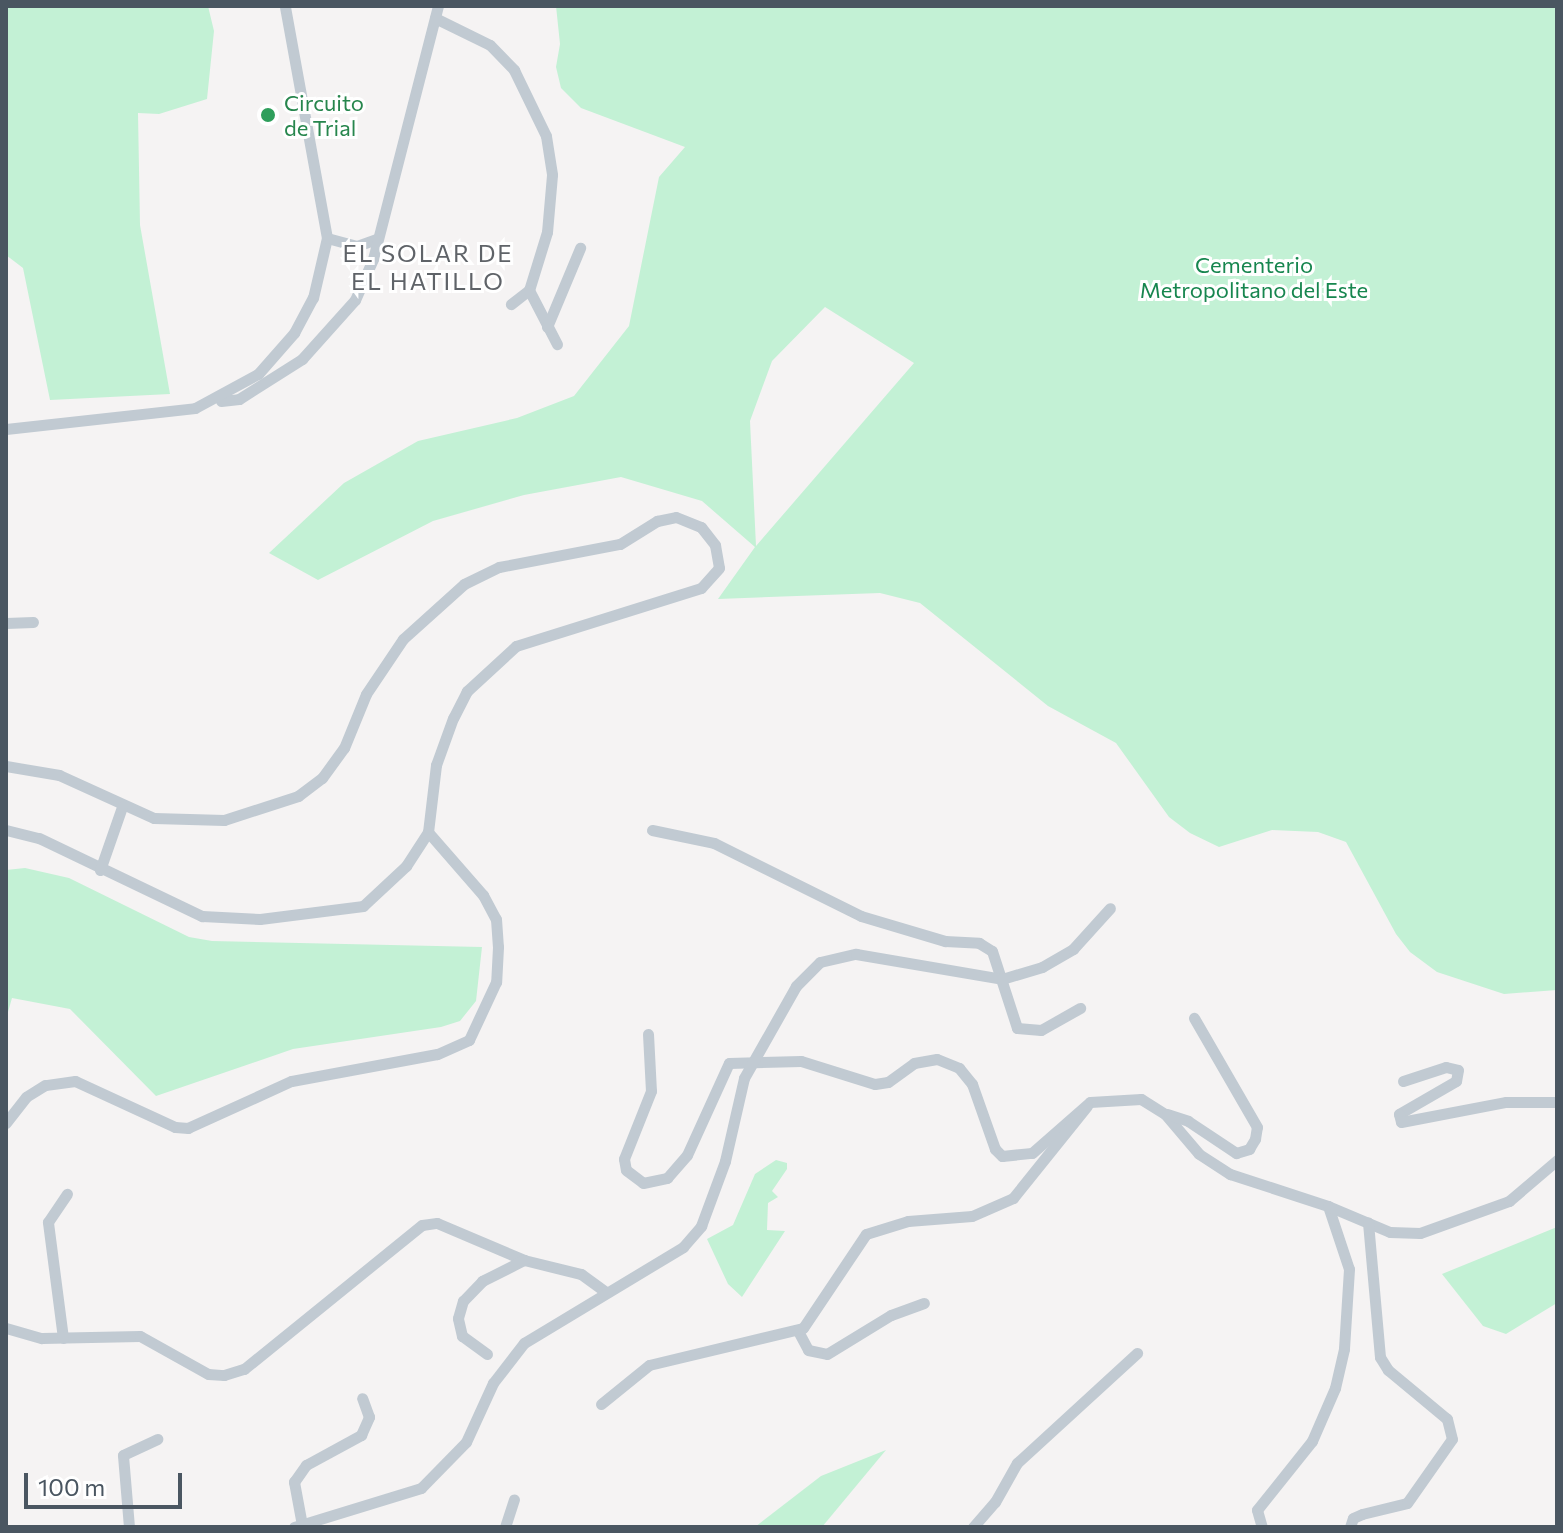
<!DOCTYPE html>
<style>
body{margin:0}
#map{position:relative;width:1563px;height:1533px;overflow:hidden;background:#f5f3f3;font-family:Commissioner,sans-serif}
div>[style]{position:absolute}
.green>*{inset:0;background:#c3f1d5}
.minor>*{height:11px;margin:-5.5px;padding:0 5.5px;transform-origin:5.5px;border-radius:5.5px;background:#c1cad2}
.dots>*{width:22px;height:22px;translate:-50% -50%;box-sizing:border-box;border:4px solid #fff;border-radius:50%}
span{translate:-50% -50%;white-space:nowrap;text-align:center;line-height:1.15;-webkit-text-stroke:6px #fff;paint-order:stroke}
.leisure-label{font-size:22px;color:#27864d}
.left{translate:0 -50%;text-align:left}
.park-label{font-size:22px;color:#17864f}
.neighbourhood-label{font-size:24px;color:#5f6368;letter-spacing:2px}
.frame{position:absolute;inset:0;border:8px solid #4a5661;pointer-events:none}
.scale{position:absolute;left:24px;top:1473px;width:158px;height:36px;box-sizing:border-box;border:4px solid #4a5661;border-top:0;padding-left:10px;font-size:24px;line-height:28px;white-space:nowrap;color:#4a5661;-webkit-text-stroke:6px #fff;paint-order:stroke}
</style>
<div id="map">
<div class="green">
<i style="clip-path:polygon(6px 6px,208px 6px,214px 31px,207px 99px,159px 114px,138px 113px,140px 225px,170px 394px,50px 400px,23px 268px,6px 255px)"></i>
<i style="clip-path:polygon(evenodd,556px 6px,1557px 6px,1557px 990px,1504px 994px,1437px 972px,1410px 952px,1396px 934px,1346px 842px,1318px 832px,1272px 830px,1219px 847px,1190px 833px,1169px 817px,1116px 743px,1048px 706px,920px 603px,880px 593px,718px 599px,755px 547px,702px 501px,621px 477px,524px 495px,433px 521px,318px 580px,269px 553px,344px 483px,418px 441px,517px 418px,574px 396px,629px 326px,659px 177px,685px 147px,581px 108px,561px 88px,556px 67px,560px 44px,556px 6px,825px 307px,914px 363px,756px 546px,750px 421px,772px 361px,825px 307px)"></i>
<i style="clip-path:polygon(25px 868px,69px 878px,189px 937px,212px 941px,482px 947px,476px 1001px,460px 1021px,441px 1027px,293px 1049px,156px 1096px,70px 1009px,12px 998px,6px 1019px,6px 870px)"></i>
<i style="clip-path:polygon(776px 1160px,787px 1163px,787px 1169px,772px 1191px,778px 1197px,768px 1203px,767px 1230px,785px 1231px,742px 1297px,728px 1284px,707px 1239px,733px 1225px,755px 1174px)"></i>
<i style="clip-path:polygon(1557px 1227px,1557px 1303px,1506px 1334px,1483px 1326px,1442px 1274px)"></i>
<i style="clip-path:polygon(886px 1450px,822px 1527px,755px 1527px,821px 1476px)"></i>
</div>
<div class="minor">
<i style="left:435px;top:18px;width:61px;rotate:26.1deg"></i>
<i style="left:490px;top:45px;width:35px;rotate:46deg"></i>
<i style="left:514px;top:70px;width:73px;rotate:64.1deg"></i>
<i style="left:546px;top:136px;width:39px;rotate:81deg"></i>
<i style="left:552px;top:175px;width:57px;rotate:95deg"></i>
<i style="left:547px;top:232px;width:61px;rotate:107.2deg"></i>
<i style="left:529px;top:290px;width:23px;rotate:142deg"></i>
<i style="left:327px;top:238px;width:31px;rotate:15deg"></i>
<i style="left:357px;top:246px;width:20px;rotate:-20deg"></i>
<i style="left:529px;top:290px;width:61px;rotate:62.6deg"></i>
<i style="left:547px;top:327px;width:86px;rotate:-67.3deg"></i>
<i style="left:221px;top:401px;width:18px;rotate:-6deg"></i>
<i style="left:239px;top:399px;width:75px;rotate:-32.4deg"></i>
<i style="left:302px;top:359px;width:79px;rotate:-48.1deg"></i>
<i style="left:355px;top:300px;width:45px;rotate:-66.3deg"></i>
<i style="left:373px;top:259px;width:261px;rotate:-75.6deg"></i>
<i style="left:6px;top:429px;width:190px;rotate:-6.3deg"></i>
<i style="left:195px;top:408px;width:72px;rotate:-28.4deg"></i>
<i style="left:258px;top:374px;width:55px;rotate:-48.7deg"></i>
<i style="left:294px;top:333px;width:40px;rotate:-62deg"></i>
<i style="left:313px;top:298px;width:62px;rotate:-76.9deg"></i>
<i style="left:327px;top:238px;width:236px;rotate:-100.3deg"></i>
<i style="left:6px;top:623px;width:27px;rotate:-2deg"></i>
<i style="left:6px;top:766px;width:54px;rotate:9.6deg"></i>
<i style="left:59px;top:775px;width:104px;rotate:24.4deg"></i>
<i style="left:154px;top:818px;width:70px;rotate:1.6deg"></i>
<i style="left:224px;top:820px;width:78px;rotate:-18deg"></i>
<i style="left:298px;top:796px;width:30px;rotate:-37deg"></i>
<i style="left:322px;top:778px;width:37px;rotate:-54deg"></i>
<i style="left:344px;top:748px;width:58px;rotate:-67.8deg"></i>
<i style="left:366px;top:694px;width:66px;rotate:-56.1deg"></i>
<i style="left:403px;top:639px;width:82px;rotate:-42deg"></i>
<i style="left:464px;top:584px;width:39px;rotate:-26deg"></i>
<i style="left:499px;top:567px;width:123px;rotate:-10.8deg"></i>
<i style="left:620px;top:544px;width:44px;rotate:-31.9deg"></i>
<i style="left:657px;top:521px;width:19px;rotate:-12deg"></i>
<i style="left:676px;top:517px;width:27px;rotate:22deg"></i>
<i style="left:701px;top:527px;width:23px;rotate:52deg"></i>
<i style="left:715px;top:545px;width:23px;rotate:80deg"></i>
<i style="left:719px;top:568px;width:27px;rotate:132deg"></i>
<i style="left:701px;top:588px;width:194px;rotate:162.6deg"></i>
<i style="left:516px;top:646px;width:67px;rotate:137.4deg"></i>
<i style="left:467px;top:691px;width:30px;rotate:117deg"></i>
<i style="left:453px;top:718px;width:50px;rotate:109.9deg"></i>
<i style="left:436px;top:765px;width:67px;rotate:96.8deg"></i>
<i style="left:428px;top:832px;width:84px;rotate:48.9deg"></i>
<i style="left:483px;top:895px;width:27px;rotate:62deg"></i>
<i style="left:496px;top:919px;width:28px;rotate:86deg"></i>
<i style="left:498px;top:947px;width:35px;rotate:93deg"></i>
<i style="left:496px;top:982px;width:64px;rotate:115deg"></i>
<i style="left:469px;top:1040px;width:35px;rotate:156deg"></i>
<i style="left:437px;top:1054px;width:148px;rotate:169.5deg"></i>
<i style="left:291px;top:1081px;width:113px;rotate:155.5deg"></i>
<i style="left:188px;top:1128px;width:13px;rotate:-176deg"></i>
<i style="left:175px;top:1127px;width:110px;rotate:-155.3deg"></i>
<i style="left:75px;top:1081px;width:30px;rotate:172deg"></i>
<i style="left:45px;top:1085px;width:22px;rotate:148deg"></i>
<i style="left:26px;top:1097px;width:33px;rotate:128deg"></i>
<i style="left:6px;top:830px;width:34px;rotate:14deg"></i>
<i style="left:39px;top:838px;width:181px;rotate:25.6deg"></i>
<i style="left:202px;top:916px;width:58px;rotate:3deg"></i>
<i style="left:260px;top:919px;width:104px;rotate:-7.2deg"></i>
<i style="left:363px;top:906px;width:59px;rotate:-42.9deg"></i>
<i style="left:406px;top:866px;width:40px;rotate:-57.1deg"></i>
<i style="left:652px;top:830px;width:63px;rotate:11.8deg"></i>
<i style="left:714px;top:843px;width:164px;rotate:26.4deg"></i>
<i style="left:861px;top:916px;width:88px;rotate:16.6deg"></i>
<i style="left:945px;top:941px;width:34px;rotate:3deg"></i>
<i style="left:979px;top:943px;width:15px;rotate:32deg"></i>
<i style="left:992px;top:951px;width:81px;rotate:72deg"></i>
<i style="left:1017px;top:1028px;width:24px;rotate:5deg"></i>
<i style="left:1041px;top:1030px;width:45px;rotate:-29.4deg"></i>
<i style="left:100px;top:870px;width:67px;rotate:-70.8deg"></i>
<i style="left:648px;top:1034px;width:57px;rotate:87deg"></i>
<i style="left:651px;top:1091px;width:73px;rotate:111.7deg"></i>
<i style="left:624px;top:1159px;width:11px;rotate:80deg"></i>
<i style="left:626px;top:1170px;width:21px;rotate:37deg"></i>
<i style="left:643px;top:1183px;width:25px;rotate:-12deg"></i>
<i style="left:667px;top:1178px;width:30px;rotate:-49deg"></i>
<i style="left:687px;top:1155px;width:101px;rotate:-65.5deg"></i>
<i style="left:729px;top:1063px;width:72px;rotate:-1.6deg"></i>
<i style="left:801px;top:1061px;width:77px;rotate:17.3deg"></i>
<i style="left:875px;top:1084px;width:13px;rotate:-9deg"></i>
<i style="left:888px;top:1082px;width:32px;rotate:-36deg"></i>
<i style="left:914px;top:1063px;width:23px;rotate:-10deg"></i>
<i style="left:937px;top:1059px;width:24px;rotate:22deg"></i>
<i style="left:959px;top:1068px;width:21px;rotate:51deg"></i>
<i style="left:972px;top:1084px;width:69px;rotate:70.5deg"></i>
<i style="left:995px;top:1149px;width:10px;rotate:45deg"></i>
<i style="left:1002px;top:1156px;width:30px;rotate:-6deg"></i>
<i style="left:1032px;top:1153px;width:77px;rotate:-41.3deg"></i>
<i style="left:1090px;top:1102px;width:51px;rotate:-3.4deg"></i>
<i style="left:1141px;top:1099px;width:28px;rotate:32deg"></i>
<i style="left:1165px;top:1114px;width:52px;rotate:49.6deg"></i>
<i style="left:1199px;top:1154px;width:37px;rotate:33deg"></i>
<i style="left:1230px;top:1174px;width:103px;rotate:18.1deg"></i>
<i style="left:1328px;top:1206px;width:66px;rotate:71.6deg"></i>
<i style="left:1349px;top:1269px;width:80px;rotate:93.6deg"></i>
<i style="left:1344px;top:1349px;width:40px;rotate:103deg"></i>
<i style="left:1335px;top:1388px;width:58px;rotate:113.5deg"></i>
<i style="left:1312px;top:1441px;width:88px;rotate:128.6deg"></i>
<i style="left:1257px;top:1510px;width:18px;rotate:74deg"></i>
<i style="left:1403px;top:1081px;width:45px;rotate:-18deg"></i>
<i style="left:1446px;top:1067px;width:12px;rotate:14deg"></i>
<i style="left:1458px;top:1070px;width:11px;rotate:100deg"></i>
<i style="left:1456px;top:1081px;width:66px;rotate:149.9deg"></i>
<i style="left:1399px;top:1114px;width:8px;rotate:76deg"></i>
<i style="left:1401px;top:1122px;width:107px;rotate:-10.8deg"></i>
<i style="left:1506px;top:1102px;width:51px"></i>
<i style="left:1167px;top:1114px;width:22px;rotate:18deg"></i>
<i style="left:1188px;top:1121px;width:58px;rotate:33.7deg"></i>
<i style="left:1236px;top:1153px;width:14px;rotate:-17deg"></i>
<i style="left:1249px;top:1149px;width:12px;rotate:-59deg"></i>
<i style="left:1255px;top:1139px;width:12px;rotate:-81deg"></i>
<i style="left:1257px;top:1127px;width:126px;rotate:-120deg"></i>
<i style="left:1328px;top:1206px;width:67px;rotate:22.8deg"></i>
<i style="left:1390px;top:1232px;width:30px;rotate:2deg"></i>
<i style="left:1420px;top:1233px;width:95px;rotate:-19.8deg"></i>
<i style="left:1509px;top:1201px;width:63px;rotate:-40.5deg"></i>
<i style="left:6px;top:1328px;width:37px;rotate:16deg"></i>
<i style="left:42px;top:1338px;width:98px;rotate:-1.2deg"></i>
<i style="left:140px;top:1336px;width:78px;rotate:29.2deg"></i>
<i style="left:208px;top:1374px;width:16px;rotate:4deg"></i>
<i style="left:224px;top:1375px;width:21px;rotate:-17deg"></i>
<i style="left:244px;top:1369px;width:229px;rotate:-39deg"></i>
<i style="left:422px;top:1225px;width:15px;rotate:-8deg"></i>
<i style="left:437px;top:1223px;width:95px;rotate:23deg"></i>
<i style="left:524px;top:1260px;width:59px;rotate:13.8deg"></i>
<i style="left:581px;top:1274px;width:31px;rotate:36deg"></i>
<i style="left:798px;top:1331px;width:21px;rotate:62deg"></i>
<i style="left:808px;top:1350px;width:19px;rotate:12deg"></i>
<i style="left:827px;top:1354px;width:75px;rotate:-31.4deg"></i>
<i style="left:891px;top:1315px;width:35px;rotate:-20deg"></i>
<i style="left:63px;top:1338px;width:117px;rotate:-97.4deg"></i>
<i style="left:48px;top:1222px;width:34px;rotate:-56deg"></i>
<i style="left:487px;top:1354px;width:31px;rotate:-144deg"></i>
<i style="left:462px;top:1336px;width:18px;rotate:-103deg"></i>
<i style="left:458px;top:1318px;width:18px;rotate:-74deg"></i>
<i style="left:463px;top:1301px;width:28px;rotate:-46deg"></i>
<i style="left:482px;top:1281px;width:47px;rotate:-26.6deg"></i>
<i style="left:601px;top:1404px;width:62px;rotate:-39.1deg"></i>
<i style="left:649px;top:1365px;width:158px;rotate:-13.5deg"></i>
<i style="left:803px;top:1328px;width:113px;rotate:-56.2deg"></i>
<i style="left:866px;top:1234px;width:44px;rotate:-17.2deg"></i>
<i style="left:908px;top:1221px;width:64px;rotate:-4.5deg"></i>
<i style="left:972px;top:1216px;width:45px;rotate:-23.7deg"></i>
<i style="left:1013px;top:1198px;width:118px;rotate:-51.2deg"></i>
<i style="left:302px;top:1525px;width:44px;rotate:-100.5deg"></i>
<i style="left:294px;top:1482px;width:21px;rotate:-55deg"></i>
<i style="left:306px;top:1465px;width:63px;rotate:-28.6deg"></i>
<i style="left:361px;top:1435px;width:20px;rotate:-66deg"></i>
<i style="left:369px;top:1417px;width:20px;rotate:-110deg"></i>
<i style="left:129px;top:1527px;width:72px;rotate:-94.8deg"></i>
<i style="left:123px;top:1455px;width:38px;rotate:-25deg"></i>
<i style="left:294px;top:1527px;width:133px;rotate:-17.1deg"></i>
<i style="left:421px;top:1488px;width:64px;rotate:-45.6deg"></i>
<i style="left:466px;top:1442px;width:65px;rotate:-65.4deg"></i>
<i style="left:493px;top:1383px;width:51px;rotate:-52.2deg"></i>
<i style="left:524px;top:1343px;width:186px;rotate:-31.1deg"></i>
<i style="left:683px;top:1247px;width:28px;rotate:-49deg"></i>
<i style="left:701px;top:1226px;width:69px;rotate:-69.7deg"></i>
<i style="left:725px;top:1161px;width:85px;rotate:-77.1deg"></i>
<i style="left:744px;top:1078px;width:106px;rotate:-60.5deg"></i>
<i style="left:796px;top:986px;width:34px;rotate:-45deg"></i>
<i style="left:820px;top:962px;width:37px;rotate:-13deg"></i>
<i style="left:856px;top:954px;width:148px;rotate:9.7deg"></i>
<i style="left:1002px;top:979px;width:42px;rotate:-16.7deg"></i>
<i style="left:1042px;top:967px;width:36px;rotate:-30deg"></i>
<i style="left:1073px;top:949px;width:55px;rotate:-47.9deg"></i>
<i style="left:505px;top:1527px;width:29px;rotate:-72deg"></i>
<i style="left:973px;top:1527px;width:33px;rotate:-49deg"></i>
<i style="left:995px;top:1502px;width:45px;rotate:-60.6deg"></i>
<i style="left:1017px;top:1463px;width:163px;rotate:-42.5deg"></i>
<i style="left:1350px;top:1527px;width:9px;rotate:-72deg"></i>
<i style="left:1353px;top:1518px;width:10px;rotate:-24deg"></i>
<i style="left:1362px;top:1514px;width:46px;rotate:-13.7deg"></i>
<i style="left:1407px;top:1503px;width:78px;rotate:-54.9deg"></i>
<i style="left:1452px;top:1439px;width:21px;rotate:-104deg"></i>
<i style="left:1447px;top:1419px;width:77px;rotate:-140.3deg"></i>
<i style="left:1388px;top:1370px;width:15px;rotate:-122deg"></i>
<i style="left:1380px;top:1357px;width:135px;rotate:-95.1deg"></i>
</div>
<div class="dots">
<i style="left:268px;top:115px;background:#2e9e5b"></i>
</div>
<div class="leisure-label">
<span class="left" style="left:284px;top:115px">Circuito<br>de Trial</span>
</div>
<div class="park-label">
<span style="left:1254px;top:277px">Cementerio<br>Metropolitano del Este</span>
</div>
<div class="neighbourhood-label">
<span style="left:428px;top:267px">EL SOLAR DE<br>EL HATILLO</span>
</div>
<div class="frame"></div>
<div class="scale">100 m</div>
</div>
